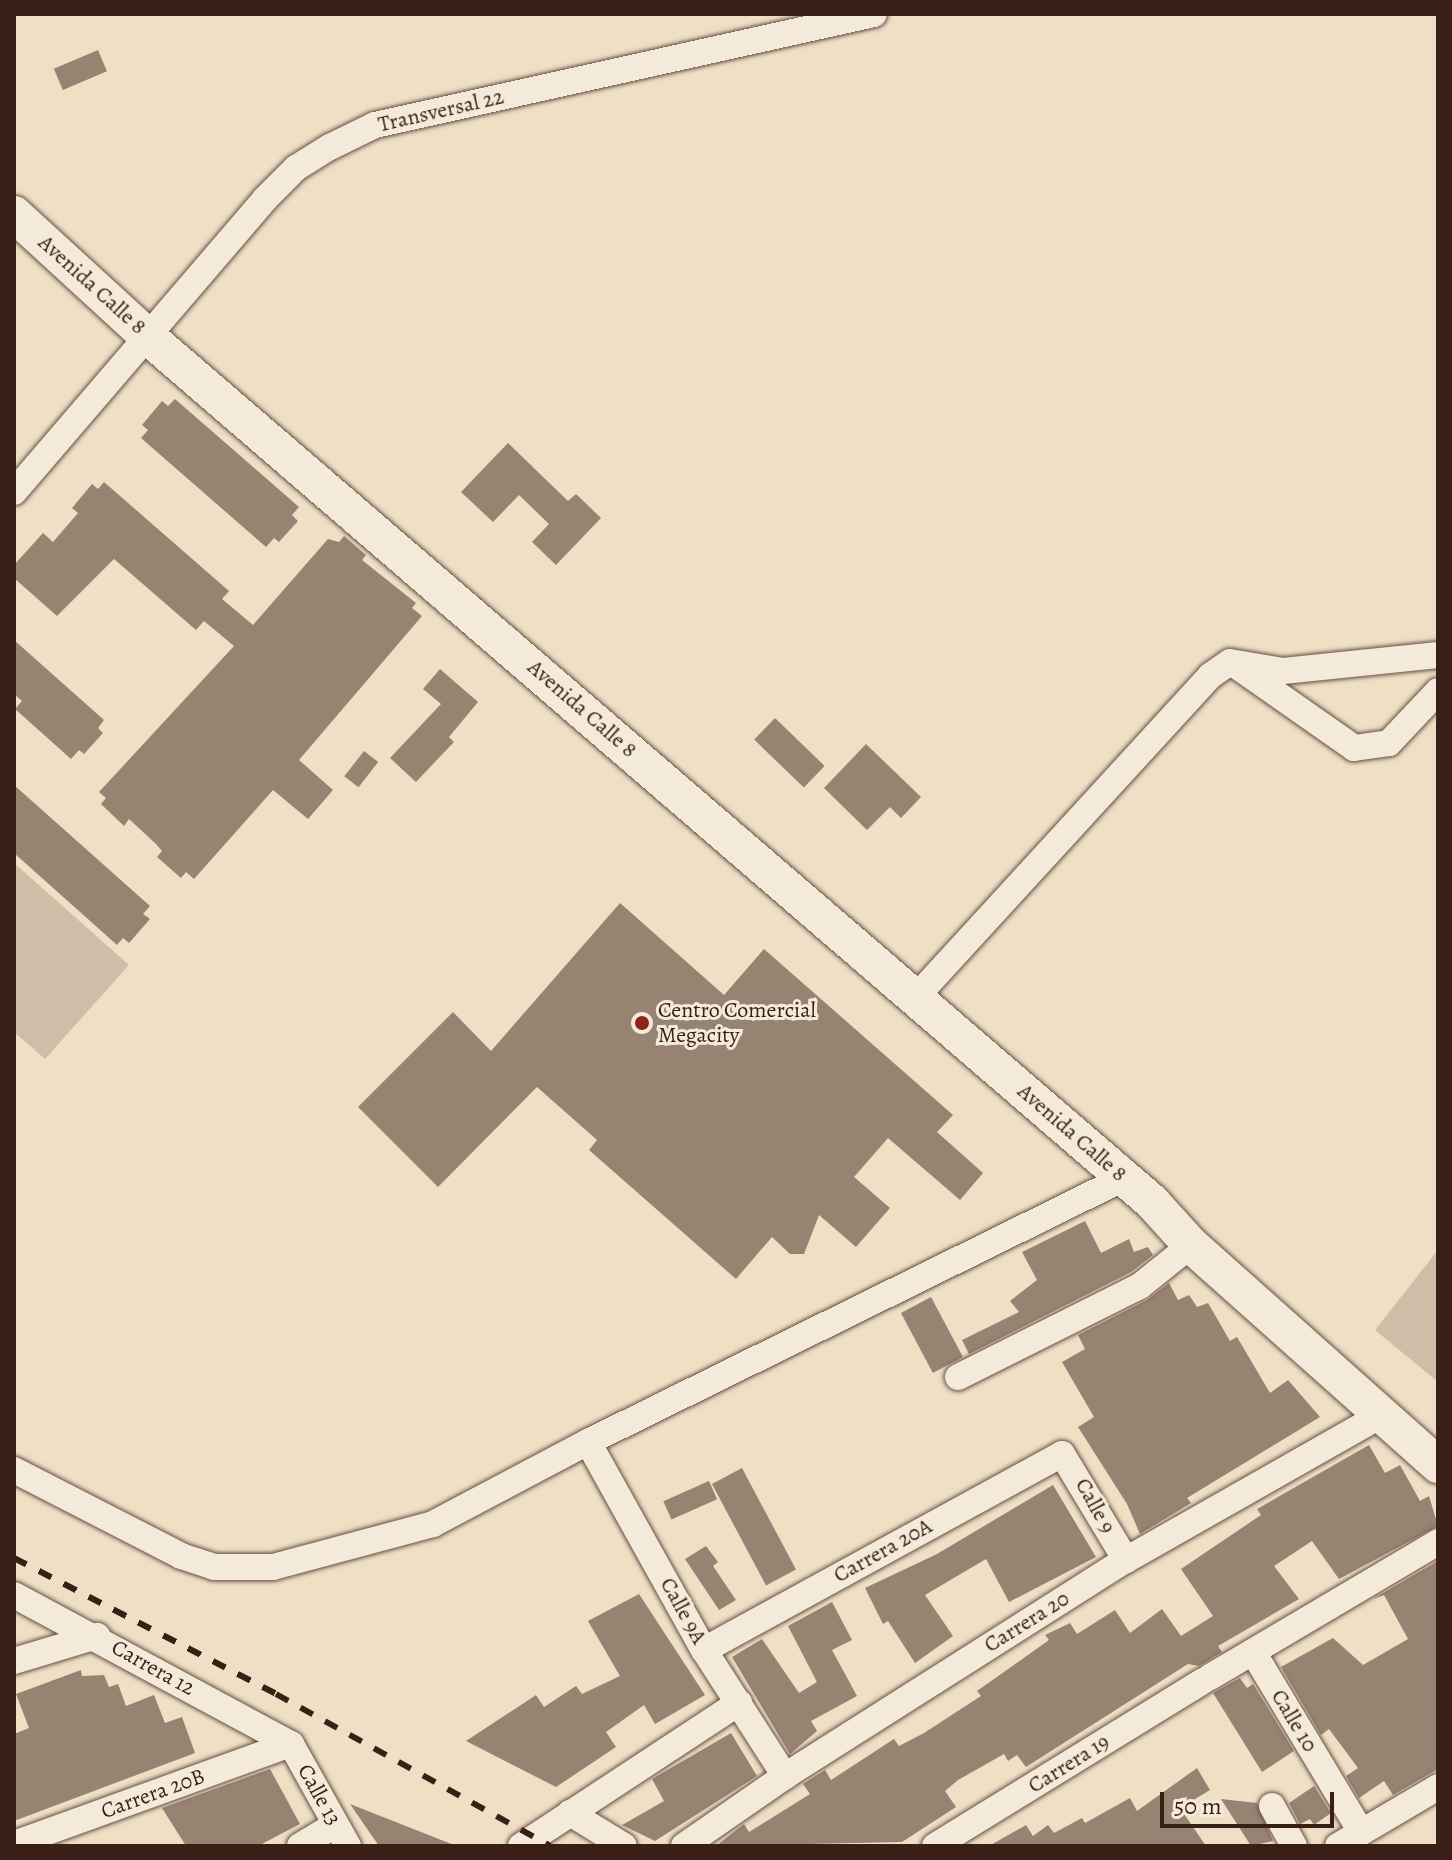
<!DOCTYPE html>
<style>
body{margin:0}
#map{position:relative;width:1452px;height:1860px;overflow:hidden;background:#eedfc5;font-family:Alegreya,serif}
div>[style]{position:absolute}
.green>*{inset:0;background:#cfbea7}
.building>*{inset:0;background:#978371;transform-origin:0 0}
.roads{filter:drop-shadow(0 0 2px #664f41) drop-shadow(0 0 2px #664f41)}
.street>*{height:26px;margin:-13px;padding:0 13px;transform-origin:13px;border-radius:13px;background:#f4ead9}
.secondary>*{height:36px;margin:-18px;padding:0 18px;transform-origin:18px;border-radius:18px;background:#f4ead9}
.rail>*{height:6px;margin-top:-3px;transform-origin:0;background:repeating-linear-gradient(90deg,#391f15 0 14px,transparent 0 28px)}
.dots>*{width:22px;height:22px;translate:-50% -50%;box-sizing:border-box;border:4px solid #f4ead9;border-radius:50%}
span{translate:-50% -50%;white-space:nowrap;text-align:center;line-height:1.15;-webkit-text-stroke:6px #f4ead9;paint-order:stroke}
.street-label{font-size:22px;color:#391f15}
.poi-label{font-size:22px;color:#391f15}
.left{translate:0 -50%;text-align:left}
.frame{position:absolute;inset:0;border:16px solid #391f15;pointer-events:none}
.scale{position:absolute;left:1160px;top:1792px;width:174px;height:36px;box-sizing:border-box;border:4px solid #391f15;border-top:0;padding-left:10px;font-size:24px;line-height:28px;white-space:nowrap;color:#391f15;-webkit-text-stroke:6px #f4ead9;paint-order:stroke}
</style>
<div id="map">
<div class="green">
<i style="clip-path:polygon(14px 863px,129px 965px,45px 1059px,14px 1032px)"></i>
<i style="clip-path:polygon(1438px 1250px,1438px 1382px,1375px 1330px)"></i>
</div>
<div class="building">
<i style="left:98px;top:50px;width:23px;height:48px;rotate:67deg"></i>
<i style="clip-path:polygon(175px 399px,299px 507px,292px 515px,298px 521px,279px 542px,274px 538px,266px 547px,141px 438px,148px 430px,142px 425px,162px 401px,168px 406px)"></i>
<i style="clip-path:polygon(508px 443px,568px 501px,576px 494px,601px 518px,556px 565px,532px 542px,549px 524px,519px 495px,493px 522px,461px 492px)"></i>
<i style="clip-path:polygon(104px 482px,229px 591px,222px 599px,253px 625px,328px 539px,339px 542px,344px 536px,366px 555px,362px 560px,416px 603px,412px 608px,422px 616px,299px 760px,333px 790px,308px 819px,273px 790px,194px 879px,186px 872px,181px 878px,157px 857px,162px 851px,156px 844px,129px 819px,124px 826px,101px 804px,106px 798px,99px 792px,234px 646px,204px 621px,196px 630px,114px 559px,57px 616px,14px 578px,14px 565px,43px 533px,53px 542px,78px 513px,72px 508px,92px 484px,98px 489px)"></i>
<i style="clip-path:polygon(14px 640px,104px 720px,98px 728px,103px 733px,84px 754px,79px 750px,71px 759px,15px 709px,22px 701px,14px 694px)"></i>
<i style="clip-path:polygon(440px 669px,478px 702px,449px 737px,454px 742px,416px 782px,390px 758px,441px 704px,423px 689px)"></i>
<i style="left:775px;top:718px;width:69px;height:30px;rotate:44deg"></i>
<i style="clip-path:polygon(866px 744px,921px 797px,901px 818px,890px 807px,867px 830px,824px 788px)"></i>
<i style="left:364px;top:751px;width:18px;height:32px;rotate:38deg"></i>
<i style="clip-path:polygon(14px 785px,150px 906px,143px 914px,150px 919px,129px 943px,123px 938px,117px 945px,14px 853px)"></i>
<i style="clip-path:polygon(620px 903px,724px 995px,764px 949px,953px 1115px,937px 1132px,983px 1173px,960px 1200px,888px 1138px,854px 1177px,890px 1208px,856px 1247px,819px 1215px,804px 1254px,790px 1254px,772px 1237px,736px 1279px,589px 1150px,597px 1140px,537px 1087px,438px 1187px,358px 1107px,453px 1012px,491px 1051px)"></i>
<i style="clip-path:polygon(1085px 1221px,1101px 1253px,1129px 1239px,1134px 1252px,1148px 1247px,1153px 1255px,1131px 1272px,969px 1354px,962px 1340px,1019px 1312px,1010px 1301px,1037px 1280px,1022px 1252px)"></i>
<i style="clip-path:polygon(1169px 1283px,1178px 1300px,1189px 1295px,1197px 1307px,1208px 1303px,1230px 1341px,1237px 1337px,1270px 1393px,1288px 1380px,1320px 1417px,1187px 1498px,1191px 1503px,1140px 1534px,1127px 1504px,1078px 1427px,1094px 1417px,1062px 1362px,1085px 1349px,1078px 1335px,1147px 1300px)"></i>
<i style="left:931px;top:1297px;width:68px;height:34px;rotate:62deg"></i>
<i style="clip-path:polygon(1369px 1445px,1385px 1473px,1400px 1465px,1420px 1501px,1429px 1496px,1438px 1526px,1339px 1579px,1312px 1541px,1274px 1566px,1299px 1599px,1218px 1646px,1222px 1652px,1199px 1666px,1188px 1664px,1026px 1767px,1017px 1755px,1008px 1761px,1004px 1754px,958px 1780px,945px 1791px,956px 1807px,902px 1842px,716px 1846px,744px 1824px,749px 1832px,810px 1794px,803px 1784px,825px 1770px,831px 1780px,894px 1739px,899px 1746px,924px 1733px,981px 1696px,977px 1691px,1049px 1640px,1045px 1635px,1070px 1623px,1077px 1634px,1115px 1610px,1130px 1633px,1162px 1609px,1181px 1636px,1213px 1616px,1181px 1569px,1261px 1515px,1257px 1509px)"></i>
<i style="left:742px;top:1468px;width:115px;height:34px;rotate:62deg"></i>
<i style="left:709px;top:1481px;width:20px;height:50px;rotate:66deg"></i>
<i style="clip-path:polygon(1053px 1485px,1096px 1557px,1009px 1602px,986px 1559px,925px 1595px,953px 1636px,915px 1663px,888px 1621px,883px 1624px,865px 1588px,937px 1554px)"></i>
<i style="clip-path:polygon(706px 1546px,718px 1562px,713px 1566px,736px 1600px,719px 1610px,685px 1559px)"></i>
<i style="clip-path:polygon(1438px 1561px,1438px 1769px,1393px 1795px,1384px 1781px,1359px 1798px,1346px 1776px,1358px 1768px,1329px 1729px,1321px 1735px,1281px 1667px,1333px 1638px,1363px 1665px,1408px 1639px,1384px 1595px,1373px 1599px)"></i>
<i style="clip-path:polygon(639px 1594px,705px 1695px,655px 1724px,644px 1705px,606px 1732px,616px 1747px,556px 1787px,466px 1741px,536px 1695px,544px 1707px,576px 1686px,582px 1694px,620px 1676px,588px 1621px)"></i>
<i style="clip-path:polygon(832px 1602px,852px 1640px,832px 1650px,857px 1696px,811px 1721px,817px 1731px,790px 1754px,732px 1657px,762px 1639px,799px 1693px,817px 1682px,788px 1626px)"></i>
<i style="clip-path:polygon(81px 1670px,82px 1676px,104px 1675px,109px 1687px,118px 1684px,126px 1706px,154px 1695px,165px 1723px,182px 1717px,195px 1753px,14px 1821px,14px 1734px,29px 1728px,16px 1694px)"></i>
<i style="clip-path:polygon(1240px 1678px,1247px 1688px,1253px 1684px,1294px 1751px,1262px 1772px,1213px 1693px)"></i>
<i style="clip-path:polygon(731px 1733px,757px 1776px,655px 1841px,622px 1825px,664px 1801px,652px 1779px)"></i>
<i style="clip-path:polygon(1197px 1768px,1210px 1790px,1180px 1808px,1206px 1846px,989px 1846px,1026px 1825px,1033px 1836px,1048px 1825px,1054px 1833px,1082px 1818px,1085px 1823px,1130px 1798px,1137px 1811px)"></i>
<i style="clip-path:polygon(270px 1769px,300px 1824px,258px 1846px,186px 1846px,162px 1808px)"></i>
<i style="clip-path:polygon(1314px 1786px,1331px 1813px,1314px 1825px,1310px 1819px,1300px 1824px,1289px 1803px)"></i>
<i style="clip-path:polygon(1221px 1799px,1257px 1803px,1273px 1841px,1251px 1846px)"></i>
<i style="clip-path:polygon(350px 1804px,454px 1845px,454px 1846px,379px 1846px)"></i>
</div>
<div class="roads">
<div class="street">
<i style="left:14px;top:492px;width:386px;rotate:-49.4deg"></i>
<i style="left:265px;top:199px;width:44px;rotate:-45deg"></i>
<i style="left:296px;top:168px;width:40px;rotate:-32deg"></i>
<i style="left:330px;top:147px;width:50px;rotate:-26.1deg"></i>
<i style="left:375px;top:125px;width:511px;rotate:-12.54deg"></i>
<i style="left:1237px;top:666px;width:143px;rotate:35deg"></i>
<i style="left:1354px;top:748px;width:35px;rotate:-8deg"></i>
<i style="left:1389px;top:743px;width:71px;rotate:-46.7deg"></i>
<i style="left:916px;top:997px;width:435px;rotate:-47.5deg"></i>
<i style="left:1210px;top:676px;width:24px;rotate:-35deg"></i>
<i style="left:1230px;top:662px;width:54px;rotate:9.6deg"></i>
<i style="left:1283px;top:671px;width:156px;rotate:-5.9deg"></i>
<i style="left:958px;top:1377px;width:203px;rotate:-26.6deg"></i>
<i style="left:1140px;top:1286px;width:65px;rotate:-38.8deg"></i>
<i style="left:588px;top:1442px;width:238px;rotate:60.9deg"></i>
<i style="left:704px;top:1650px;width:150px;rotate:57.3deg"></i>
<i style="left:14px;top:1470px;width:188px;rotate:27.2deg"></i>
<i style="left:181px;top:1556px;width:35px;rotate:18deg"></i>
<i style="left:214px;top:1567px;width:59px"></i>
<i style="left:273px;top:1567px;width:166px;rotate:-15deg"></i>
<i style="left:433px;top:1524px;width:175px;rotate:-27.9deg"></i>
<i style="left:588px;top:1442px;width:597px;rotate:-26.22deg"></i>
<i style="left:14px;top:1595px;width:315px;rotate:28.3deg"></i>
<i style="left:704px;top:1650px;width:408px;rotate:-28.7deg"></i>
<i style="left:1062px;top:1454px;width:124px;rotate:58.9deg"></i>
<i style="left:1253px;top:1652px;width:210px;rotate:59deg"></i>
<i style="left:14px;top:1661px;width:87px;rotate:-16.8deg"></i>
<i style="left:1210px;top:1677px;width:265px;rotate:-30.6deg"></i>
<i style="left:291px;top:1744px;width:117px;rotate:60.8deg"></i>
<i style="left:1272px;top:1806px;width:46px;rotate:61.2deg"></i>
<i style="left:570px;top:1813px;width:63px;rotate:31.4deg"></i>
<i style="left:14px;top:1844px;width:294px;rotate:-19.9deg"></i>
<i style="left:300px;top:1846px;width:41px;rotate:-31deg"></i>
<i style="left:521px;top:1846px;width:261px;rotate:-33.3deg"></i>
<i style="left:684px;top:1846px;width:123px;rotate:-34.7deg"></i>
<i style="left:785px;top:1776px;width:404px;rotate:-32.4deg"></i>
<i style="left:1126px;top:1560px;width:293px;rotate:-29.6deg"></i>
<i style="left:935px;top:1846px;width:315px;rotate:-31.6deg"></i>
<i style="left:1338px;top:1846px;width:116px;rotate:-30.5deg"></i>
</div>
<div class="secondary">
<i style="left:14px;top:214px;width:180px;rotate:42.5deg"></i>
<i style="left:147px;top:336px;width:1327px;rotate:40.75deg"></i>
<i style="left:1152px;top:1202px;width:58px;rotate:47.8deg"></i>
<i style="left:1191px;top:1245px;width:331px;rotate:41.7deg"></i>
</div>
</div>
<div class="rail">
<i style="left:14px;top:1558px;width:295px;rotate:27.4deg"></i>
<i style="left:276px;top:1694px;width:313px;rotate:29deg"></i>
</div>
<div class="dots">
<i style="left:642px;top:1023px;background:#8f2418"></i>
</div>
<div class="street-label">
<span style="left:441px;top:111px;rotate:-13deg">Transversal 22</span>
<span style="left:92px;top:285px;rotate:42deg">Avenida Calle 8</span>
<span style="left:582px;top:709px;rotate:41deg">Avenida Calle 8</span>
<span style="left:1072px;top:1133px;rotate:41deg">Avenida Calle 8</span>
<span style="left:1095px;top:1506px;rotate:61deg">Calle 9</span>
<span style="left:883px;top:1551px;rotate:-29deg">Carrera 20A</span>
<span style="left:683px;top:1611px;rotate:61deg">Calle 9A</span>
<span style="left:1027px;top:1622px;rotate:-32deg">Carrera 20</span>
<span style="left:153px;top:1668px;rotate:29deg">Carrera 12</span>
<span style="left:1294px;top:1721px;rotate:59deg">Calle 10</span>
<span style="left:1069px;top:1764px;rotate:-32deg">Carrera 19</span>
<span style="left:153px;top:1794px;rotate:-20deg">Carrera 20B</span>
<span style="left:319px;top:1795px;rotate:61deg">Calle 13</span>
</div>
<div class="poi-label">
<span class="left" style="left:658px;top:1023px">Centro Comercial<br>Megacity</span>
</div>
<div class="frame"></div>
<div class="scale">50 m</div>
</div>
